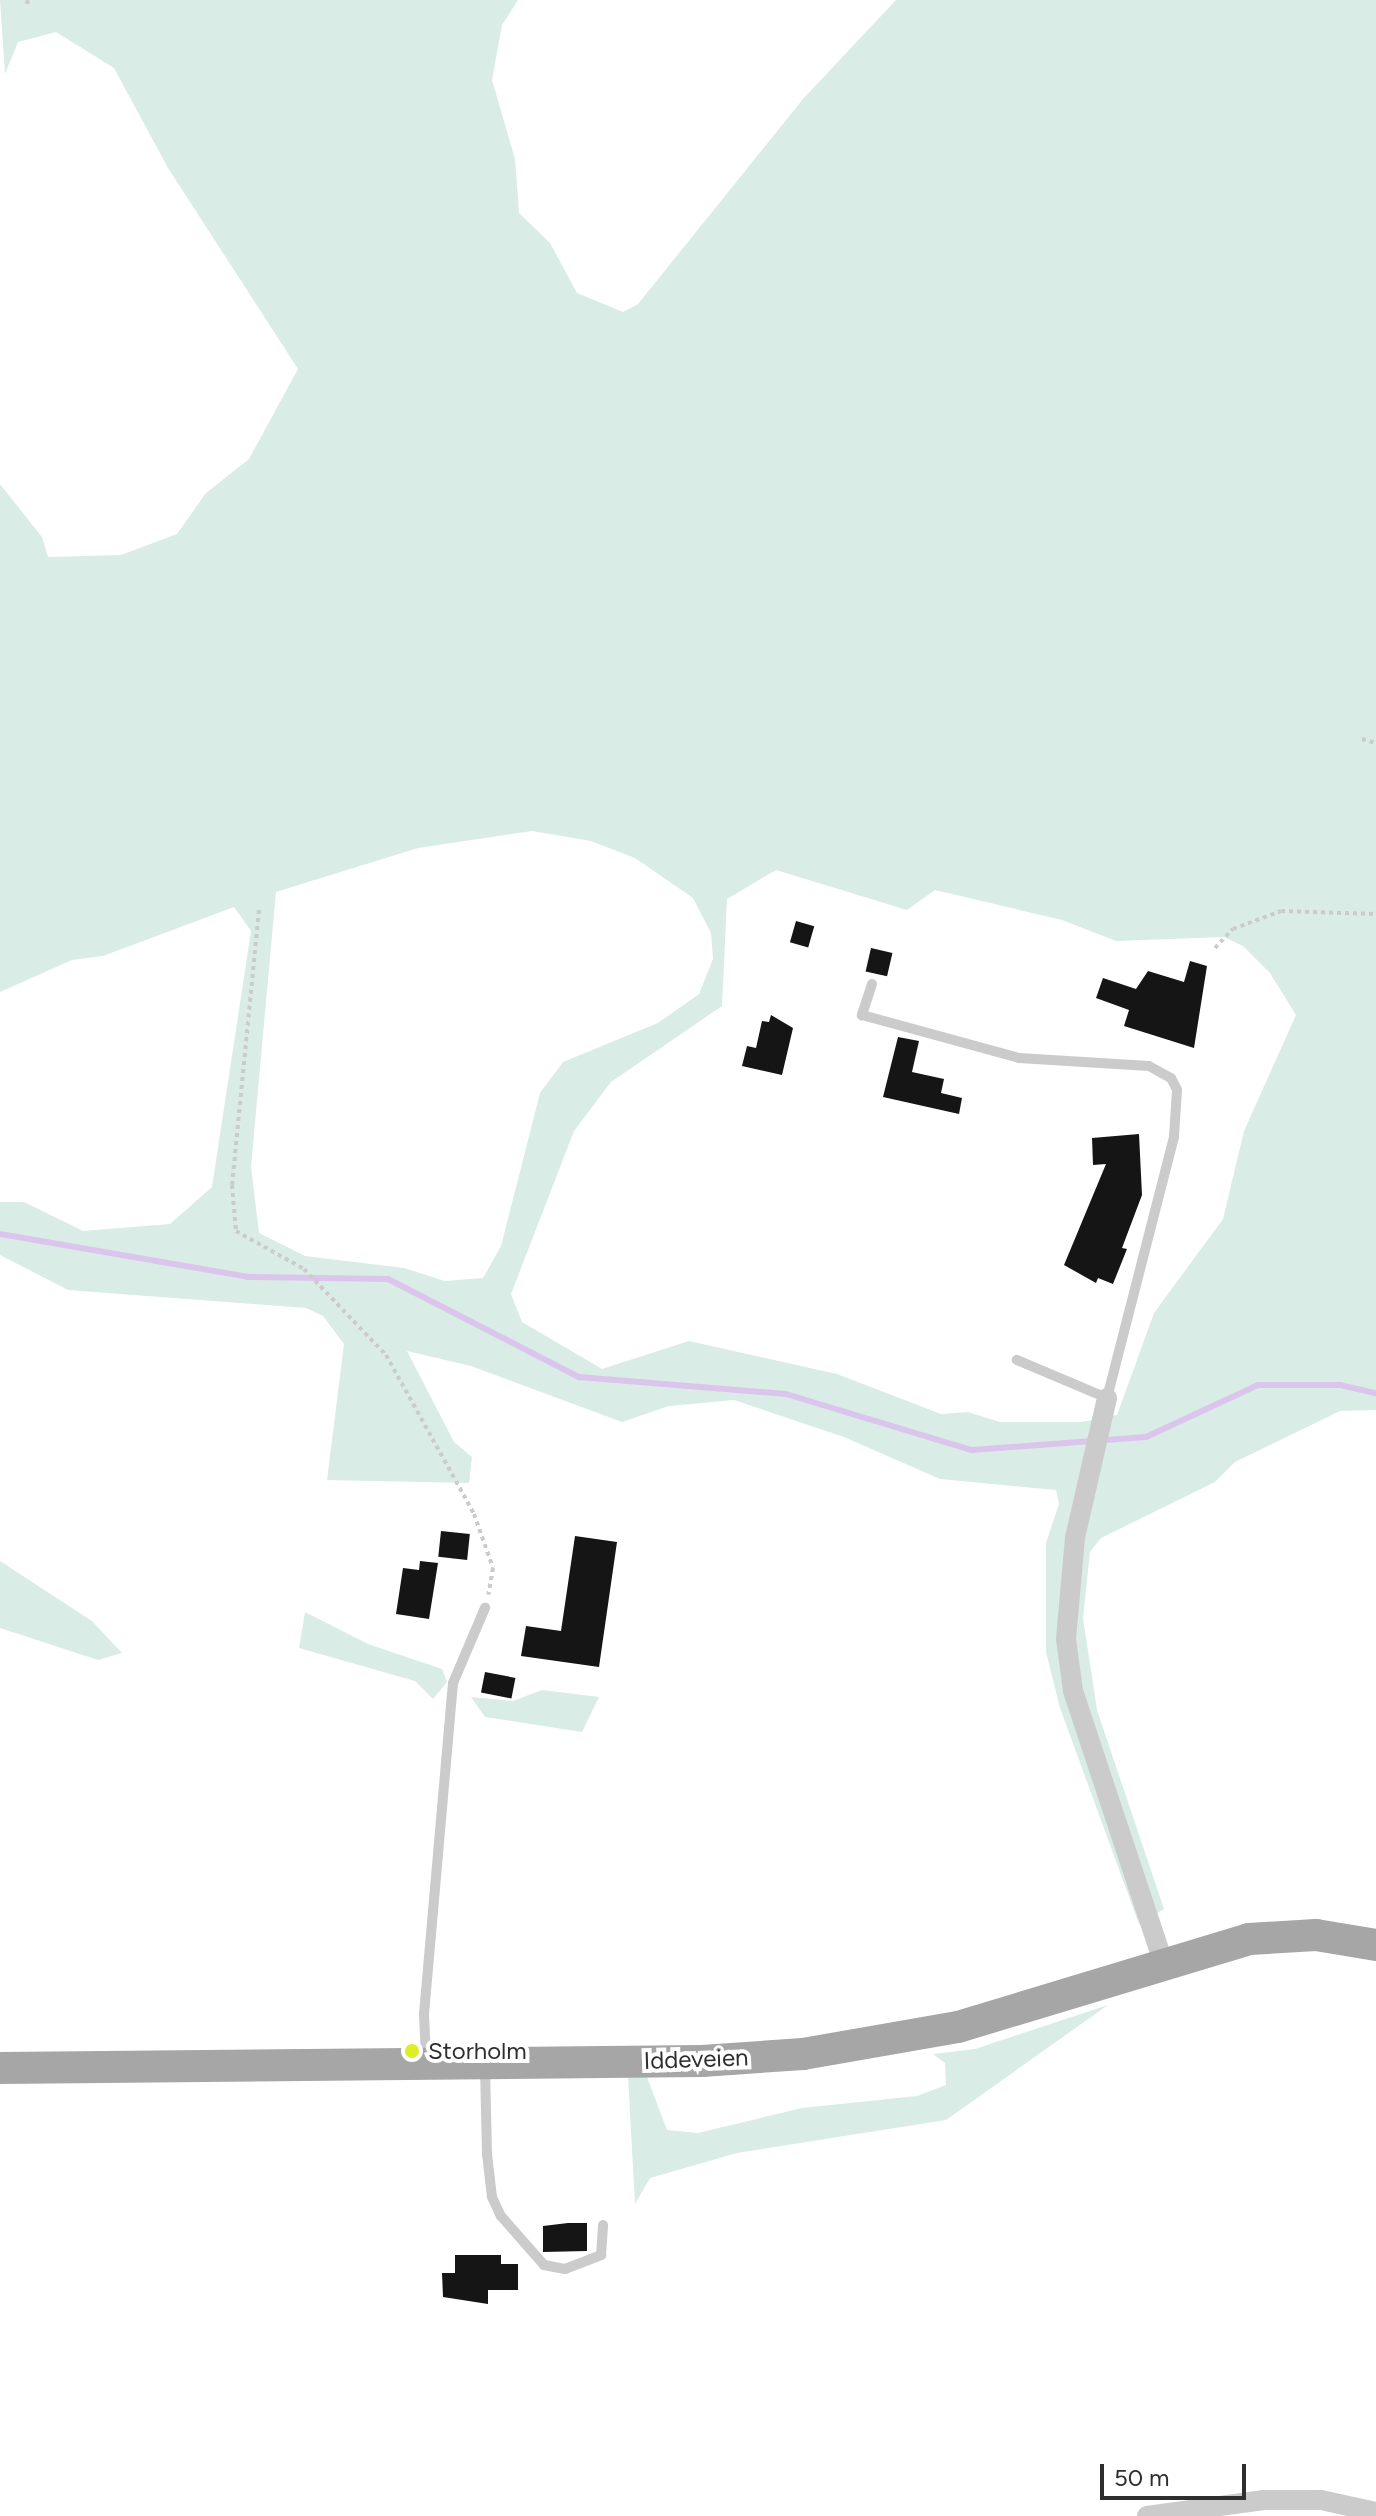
<!DOCTYPE html>
<style>
body{margin:0}
#map{position:relative;width:1376px;height:2516px;overflow:hidden;background:#fff;font-family:Figtree,sans-serif}
div>[style]{position:absolute}
.green>*{inset:0;background:#daece6}
.stream>*{height:6px;margin:-3px;padding:0 3px;transform-origin:3px;border-radius:3px;background:#dcc5ed}
.building>*{inset:0;background:#151515;transform-origin:0 0}
.path>*{height:4px;margin-top:-2px;transform-origin:0;background:repeating-linear-gradient(90deg,#cbcbcb 0 4px,transparent 0 8px)}
.lane>*{height:10px;margin:-5px;padding:0 5px;transform-origin:5px;border-radius:5px;background:#cbcbcb}
.street>*{height:20px;margin:-10px;padding:0 10px;transform-origin:10px;border-radius:10px;background:#cbcbcb}
.primary>*{height:32px;margin:-16px;padding:0 16px;transform-origin:16px;border-radius:16px;background:#a6a6a6}
.dots>*{width:22px;height:22px;translate:-50% -50%;box-sizing:border-box;border:4px solid #fff;border-radius:50%}
span{translate:-50% -50%;white-space:nowrap;text-align:center;line-height:1.15;-webkit-text-stroke:8px #fff;paint-order:stroke}
.poi-label{font-size:24px;color:#2e2e2e}
.left{translate:0 -50%;text-align:left}
.street-label{font-size:24px;color:#2e2e2e}
.scale{position:absolute;left:1100px;top:2464px;width:146px;height:36px;box-sizing:border-box;border:4px solid #2e2e2e;border-top:0;padding-left:10px;font-size:24px;line-height:28px;white-space:nowrap;color:#2e2e2e;-webkit-text-stroke:6px #fff;paint-order:stroke}
</style>
<div id="map">
<div class="green">
<i style="clip-path:polygon(evenodd,0 0,518px 0,502px 25px,492px 80px,515px 159px,519px 213px,550px 243px,577px 293px,623px 312px,638px 304px,803px 99px,896px 0,1376px 0,1376px 1410px,1340px 1411px,1235px 1462px,1215px 1482px,1101px 1538px,1090px 1552px,1083px 1618px,1097px 1710px,1164px 1909px,1139px 1924px,1060px 1708px,1046px 1652px,1046px 1543px,1059px 1504px,1056px 1490px,940px 1479px,844px 1437px,734px 1400px,669px 1406px,622px 1422px,471px 1366px,407px 1351px,454px 1442px,472px 1457px,469px 1483px,327px 1480px,344px 1344px,323px 1316px,306px 1308px,68px 1290px,0 1255px,0 1202px,24px 1202px,83px 1231px,170px 1224px,212px 1187px,251px 931px,234px 907px,103px 956px,72px 960px,0 992px,0 484px,42px 537px,48px 557px,121px 555px,177px 534px,206px 493px,249px 459px,298px 369px,168px 168px,114px 68px,56px 32px,18px 42px,5px 74px,0 0,532px 831px,591px 841px,635px 858px,693px 898px,711px 933px,713px 959px,699px 994px,658px 1023px,563px 1062px,540px 1093px,501px 1246px,483px 1278px,445px 1281px,404px 1268px,305px 1256px,259px 1233px,251px 1167px,276px 892px,418px 848px,532px 831px,0 0,776px 870px,907px 910px,935px 890px,1062px 920px,1116px 941px,1224px 937px,1243px 946px,1270px 973px,1296px 1015px,1244px 1131px,1223px 1219px,1154px 1313px,1117px 1415px,1082px 1422px,1000px 1422px,968px 1412px,941px 1414px,837px 1374px,689px 1341px,602px 1369px,522px 1322px,511px 1294px,574px 1131px,611px 1082px,722px 1006px,727px 899px,776px 870px)"></i>
<i style="clip-path:polygon(0 1561px,92px 1621px,122px 1653px,98px 1660px,0 1628px)"></i>
<i style="clip-path:polygon(305px 1612px,368px 1644px,442px 1669px,447px 1682px,433px 1699px,415px 1681px,299px 1648px)"></i>
<i style="clip-path:polygon(542px 1690px,599px 1697px,582px 1732px,485px 1717px,471px 1697px,513px 1701px)"></i>
<i style="clip-path:polygon(1108px 2005px,946px 2120px,737px 2153px,650px 2178px,635px 2204px,628px 2076px,647px 2077px,667px 2130px,698px 2133px,802px 2108px,917px 2096px,946px 2085px,945px 2063px,933px 2054px,975px 2049px)"></i>
</div>
<div class="stream">
<i style="left:0;top:1234px;width:252px;rotate:9.8deg"></i>
<i style="left:248px;top:1277px;width:140px;rotate:0.8deg"></i>
<i style="left:388px;top:1279px;width:215px;rotate:27.2deg"></i>
<i style="left:579px;top:1377px;width:208px;rotate:4.7deg"></i>
<i style="left:786px;top:1394px;width:194px;rotate:16.8deg"></i>
<i style="left:972px;top:1450px;width:174px;rotate:-4.3deg"></i>
<i style="left:1146px;top:1437px;width:123px;rotate:-24.9deg"></i>
<i style="left:1258px;top:1385px;width:82px"></i>
<i style="left:1340px;top:1385px;width:37px;rotate:13deg"></i>
</div>
<div class="building">
<i style="left:796px;top:921px;width:19px;height:22px;rotate:16deg"></i>
<i style="left:871px;top:948px;width:22px;height:24px;rotate:13deg"></i>
<i style="clip-path:polygon(1190px 961px,1207px 966px,1194px 1048px,1124px 1026px,1129px 1010px,1096px 998px,1103px 978px,1136px 989px,1148px 971px,1184px 982px)"></i>
<i style="clip-path:polygon(771px 1015px,793px 1028px,782px 1075px,742px 1066px,747px 1046px,756px 1048px,762px 1021px,769px 1022px)"></i>
<i style="clip-path:polygon(898px 1037px,919px 1041px,912px 1072px,944px 1079px,941px 1093px,962px 1098px,959px 1114px,883px 1097px)"></i>
<i style="clip-path:polygon(1139px 1134px,1142px 1195px,1122px 1248px,1127px 1249px,1113px 1284px,1098px 1278px,1096px 1283px,1064px 1265px,1106px 1164px,1093px 1165px,1092px 1138px)"></i>
<i style="left:441px;top:1531px;width:29px;height:26px;rotate:6deg"></i>
<i style="clip-path:polygon(575px 1536px,617px 1542px,599px 1667px,521px 1656px,526px 1626px,561px 1631px)"></i>
<i style="clip-path:polygon(420px 1561px,438px 1563px,429px 1619px,396px 1614px,403px 1568px,419px 1570px)"></i>
<i style="left:485px;top:1672px;width:31px;height:21px;rotate:11deg"></i>
<i style="clip-path:polygon(568px 2223px,587px 2223px,587px 2251px,543px 2252px,543px 2226px)"></i>
<i style="clip-path:polygon(455px 2255px,501px 2255px,501px 2264px,518px 2264px,518px 2290px,488px 2290px,488px 2304px,443px 2297px,442px 2273px,455px 2273px)"></i>
</div>
<div class="path">
<i style="left:27px;top:4px;width:4px;rotate:-76deg"></i>
<i style="left:1362px;top:739px;width:15px;rotate:16deg"></i>
<i style="left:259px;top:910px;width:276px;rotate:95.6deg"></i>
<i style="left:232px;top:1185px;width:46px;rotate:85deg"></i>
<i style="left:236px;top:1231px;width:78px;rotate:29.2deg"></i>
<i style="left:304px;top:1269px;width:119px;rotate:46.4deg"></i>
<i style="left:386px;top:1355px;width:182px;rotate:61deg"></i>
<i style="left:474px;top:1514px;width:57px;rotate:70.6deg"></i>
<i style="left:493px;top:1568px;width:27px;rotate:100deg"></i>
<i style="left:1215px;top:948px;width:26px;rotate:-47deg"></i>
<i style="left:1233px;top:929px;width:51px;rotate:-20.6deg"></i>
<i style="left:1281px;top:911px;width:95px;rotate:1.8deg"></i>
</div>
<div class="lane">
<i style="left:872px;top:984px;width:33px;rotate:108deg"></i>
<i style="left:862px;top:1015px;width:163px;rotate:15.3deg"></i>
<i style="left:1019px;top:1058px;width:130px;rotate:3.5deg"></i>
<i style="left:1149px;top:1066px;width:25px;rotate:29deg"></i>
<i style="left:1171px;top:1078px;width:13px;rotate:63deg"></i>
<i style="left:1177px;top:1090px;width:47px;rotate:93.7deg"></i>
<i style="left:1174px;top:1137px;width:269px;rotate:104.4deg"></i>
<i style="left:1107px;top:1398px;width:98px;rotate:-157.1deg"></i>
<i style="left:426px;top:2058px;width:44px;rotate:-92.6deg"></i>
<i style="left:424px;top:2014px;width:332px;rotate:-85deg"></i>
<i style="left:453px;top:1683px;width:82px;rotate:-66.9deg"></i>
<i style="left:485px;top:2066px;width:88px;rotate:88.7deg"></i>
<i style="left:487px;top:2154px;width:43px;rotate:83.4deg"></i>
<i style="left:492px;top:2197px;width:21px;rotate:65deg"></i>
<i style="left:501px;top:2216px;width:65px;rotate:48.7deg"></i>
<i style="left:544px;top:2265px;width:21px;rotate:11deg"></i>
<i style="left:565px;top:2269px;width:39px;rotate:-21deg"></i>
<i style="left:601px;top:2255px;width:30px;rotate:-86deg"></i>
</div>
<div class="street">
<i style="left:1107px;top:1398px;width:144px;rotate:102.9deg"></i>
<i style="left:1075px;top:1538px;width:101px;rotate:95.1deg"></i>
<i style="left:1066px;top:1639px;width:52px;rotate:82.3deg"></i>
<i style="left:1073px;top:1691px;width:286px;rotate:71.6deg"></i>
<i style="left:1147px;top:2516px;width:118px;rotate:-7.8deg"></i>
<i style="left:1264px;top:2500px;width:57px"></i>
<i style="left:1321px;top:2500px;width:56px;rotate:12.3deg"></i>
</div>
<div class="primary">
<i style="left:0;top:2068px;width:702px;rotate:-0.57deg"></i>
<i style="left:702px;top:2061px;width:101px;rotate:-4deg"></i>
<i style="left:803px;top:2054px;width:157px;rotate:-9.9deg"></i>
<i style="left:958px;top:2027px;width:304px;rotate:-16.8deg"></i>
<i style="left:1249px;top:1939px;width:67px;rotate:-3.4deg"></i>
<i style="left:1316px;top:1935px;width:61px;rotate:9.5deg"></i>
</div>
<div class="dots">
<i style="left:412px;top:2051px;background:#daef26"></i>
</div>
<div class="poi-label">
<span class="left" style="left:428px;top:2051px">Storholm</span>
</div>
<div class="street-label">
<span style="left:696px;top:2059px;rotate:-2deg">Iddeveien</span>
</div>
<div class="scale">50 m</div>
</div>
